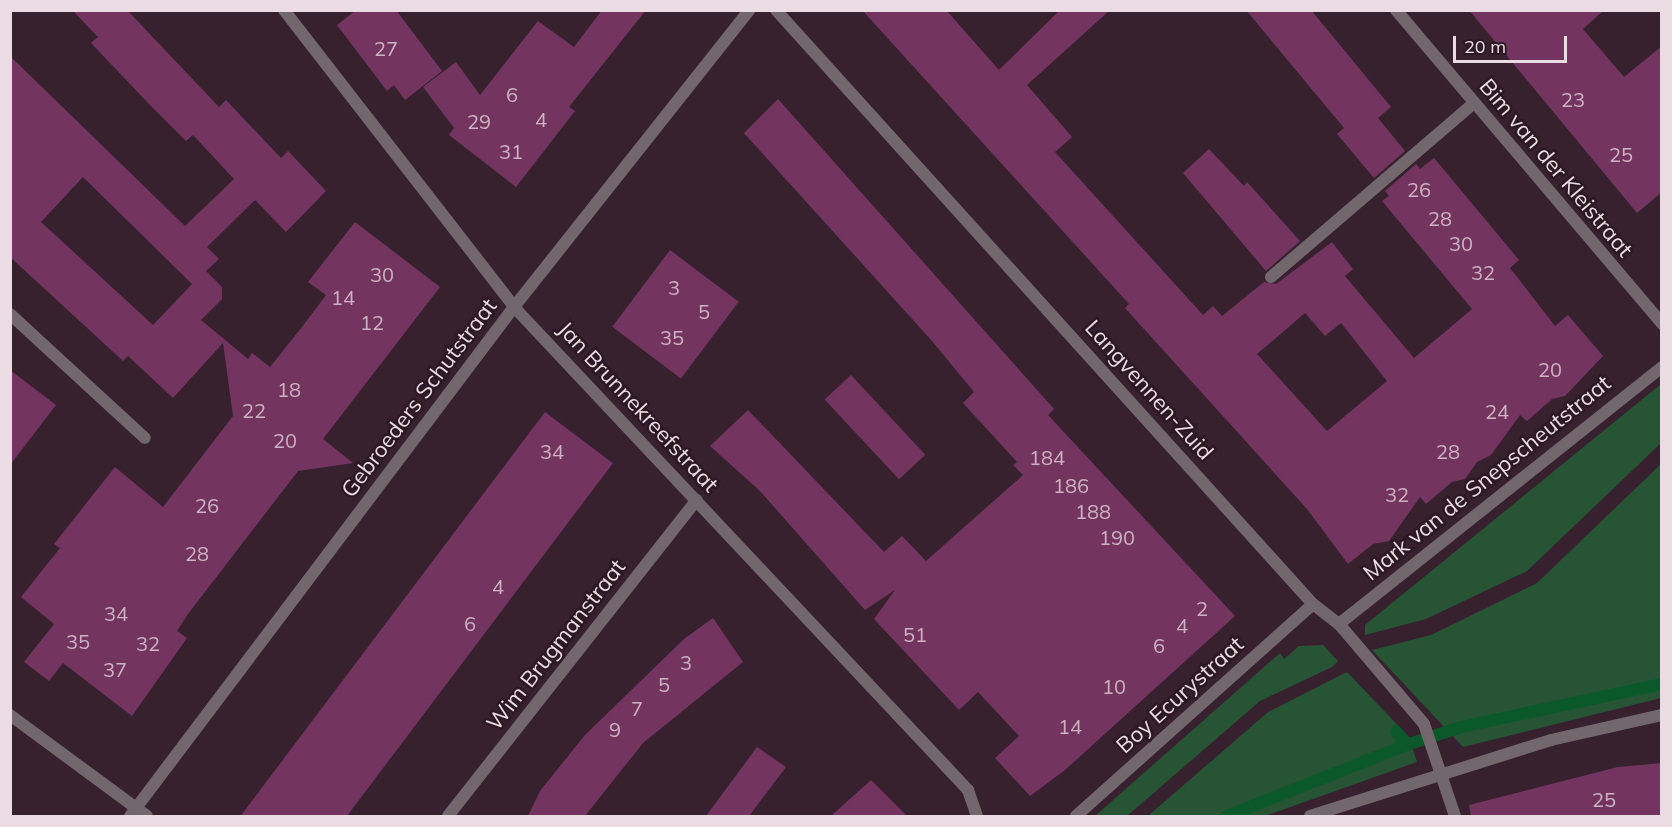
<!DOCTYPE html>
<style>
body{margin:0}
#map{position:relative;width:1672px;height:827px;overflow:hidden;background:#37212f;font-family:Mulish,sans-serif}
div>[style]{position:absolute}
.green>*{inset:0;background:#265434}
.stream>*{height:12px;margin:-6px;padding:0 6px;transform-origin:6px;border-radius:6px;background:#0b592b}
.building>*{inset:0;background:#73355f;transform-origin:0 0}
.lane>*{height:12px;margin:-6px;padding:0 6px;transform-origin:6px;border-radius:6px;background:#73676e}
.street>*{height:12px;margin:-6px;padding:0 6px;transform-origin:6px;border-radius:6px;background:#73676e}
span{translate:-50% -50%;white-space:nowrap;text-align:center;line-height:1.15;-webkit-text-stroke:5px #2d1825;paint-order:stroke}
.number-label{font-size:20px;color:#cdb2c3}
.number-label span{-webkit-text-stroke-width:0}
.street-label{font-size:22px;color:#ebdce4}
.frame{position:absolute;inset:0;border:12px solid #ebdce4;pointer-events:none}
.scale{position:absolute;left:1453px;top:36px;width:114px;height:27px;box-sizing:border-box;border:3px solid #ebdce4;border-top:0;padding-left:8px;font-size:18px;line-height:21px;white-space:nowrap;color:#ebdce4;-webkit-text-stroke:4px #2d1825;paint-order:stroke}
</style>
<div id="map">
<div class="green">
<i style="clip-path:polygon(1661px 384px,1661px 443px,1527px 571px,1426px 619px,1365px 635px,1365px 625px)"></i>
<i style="clip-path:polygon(1661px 464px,1661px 698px,1463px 747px,1372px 650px,1431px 635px,1537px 583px)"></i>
<i style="clip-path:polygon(1323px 645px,1338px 661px,1332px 667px,1260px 701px,1127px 816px,1095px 816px,1280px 653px,1284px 659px,1299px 646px)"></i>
<i style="clip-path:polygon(1347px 672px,1409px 737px,1417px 762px,1265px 816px,1148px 816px,1268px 712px)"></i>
</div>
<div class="stream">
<i style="left:1406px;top:745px;width:58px;rotate:-18.1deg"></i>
<i style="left:1461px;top:727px;width:206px;rotate:-12.1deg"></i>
<i style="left:1227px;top:816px;width:193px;rotate:-21.6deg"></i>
<i style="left:1406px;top:745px;width:17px;rotate:-126deg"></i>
</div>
<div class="building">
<i style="clip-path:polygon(evenodd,72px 10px,127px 10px,219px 107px,226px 100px,281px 158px,288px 151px,326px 191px,286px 232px,255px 200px,207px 247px,219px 259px,206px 271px,222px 287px,222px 299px,201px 320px,248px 359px,252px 353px,270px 367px,302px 327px,326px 295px,308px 282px,355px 222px,440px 287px,323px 439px,353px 463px,298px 471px,188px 614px,177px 631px,187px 638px,132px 716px,63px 663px,49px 681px,24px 662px,54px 624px,21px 597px,60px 548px,54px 544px,115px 467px,163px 507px,233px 416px,223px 343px,173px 398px,128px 356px,123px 361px,10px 257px,10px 56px,185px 226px,234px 179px,193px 135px,186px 141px,149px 104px,91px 43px,98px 37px,72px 10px,83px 177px,192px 284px,153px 325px,41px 222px,83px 177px)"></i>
<i style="clip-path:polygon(356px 10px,396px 10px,442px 71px,405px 100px,394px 85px,387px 91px,337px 25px)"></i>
<i style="clip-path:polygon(602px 10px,646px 10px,569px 107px,575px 111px,516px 187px,449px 135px,454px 128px,423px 87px,456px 62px,480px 95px,538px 21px,574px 47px)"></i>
<i style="clip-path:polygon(evenodd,862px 10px,946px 10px,999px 70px,1060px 10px,1110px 10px,1027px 85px,1072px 137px,1055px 152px,1203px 315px,1213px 306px,1222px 316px,1264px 282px,1276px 284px,1332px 242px,1353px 269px,1345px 276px,1414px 358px,1472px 309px,1382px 201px,1389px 196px,1385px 191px,1416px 164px,1420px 169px,1434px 158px,1519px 260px,1510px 268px,1555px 326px,1568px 315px,1603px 356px,1565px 396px,1552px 399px,1527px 421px,1520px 415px,1491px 455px,1477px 462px,1465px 479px,1452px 482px,1426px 504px,1420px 497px,1389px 541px,1373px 544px,1348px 564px,1307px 509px,1125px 308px,1129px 304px,862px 10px,1305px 313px,1325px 336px,1341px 323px,1387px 381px,1327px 431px,1257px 354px,1305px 313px)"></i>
<i style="clip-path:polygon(1246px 10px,1311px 10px,1391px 107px,1378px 118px,1405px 151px,1374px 178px,1337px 134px,1344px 128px)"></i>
<i style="clip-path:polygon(1469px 10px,1604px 10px,1583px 29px,1624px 77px,1662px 46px,1662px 192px,1637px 213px)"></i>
<i style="clip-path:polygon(778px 99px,1054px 409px,1048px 415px,1235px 616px,1065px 770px,1030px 796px,995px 758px,1019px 736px,978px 692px,959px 710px,874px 619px,895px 590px,865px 610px,760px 491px,710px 446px,748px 410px,884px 552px,902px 536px,926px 561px,1023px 475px,1013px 465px,1017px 462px,963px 403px,974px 392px,932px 341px,744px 133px)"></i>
<i style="clip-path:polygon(1209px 149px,1244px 186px,1247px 182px,1300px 241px,1266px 271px,1183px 173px)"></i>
<i style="left:670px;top:250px;width:86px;height:96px;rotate:37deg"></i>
<i style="clip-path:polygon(10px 370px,56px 405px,10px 465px)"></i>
<i style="left:851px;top:375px;width:109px;height:36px;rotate:47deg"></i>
<i style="left:545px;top:412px;width:85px;height:510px;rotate:37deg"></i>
<i style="clip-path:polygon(713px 618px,743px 662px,643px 743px,585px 816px,528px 816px,540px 791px,585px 735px,684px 639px)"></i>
<i style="clip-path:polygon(757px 747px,786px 767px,774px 783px,749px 816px,706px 816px)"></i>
<i style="clip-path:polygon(1662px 763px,1662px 816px,1471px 816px,1469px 805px,1618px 767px)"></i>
<i style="clip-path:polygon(871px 780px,907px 816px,831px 816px)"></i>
</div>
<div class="lane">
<i style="left:1271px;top:277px;width:267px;rotate:-40.6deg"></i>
</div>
<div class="street">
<i style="left:284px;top:10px;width:376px;rotate:52.2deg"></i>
<i style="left:514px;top:307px;width:663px;rotate:46.77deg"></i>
<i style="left:968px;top:790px;width:28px;rotate:71deg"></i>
<i style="left:776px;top:10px;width:801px;rotate:47.89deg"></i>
<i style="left:1313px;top:604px;width:33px;rotate:38deg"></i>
<i style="left:1339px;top:624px;width:131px;rotate:49.6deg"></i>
<i style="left:1424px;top:724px;width:97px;rotate:71.4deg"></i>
<i style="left:1396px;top:10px;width:412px;rotate:49.7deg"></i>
<i style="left:10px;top:314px;width:183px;rotate:42.6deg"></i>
<i style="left:1339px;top:624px;width:413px;rotate:-38.5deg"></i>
<i style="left:10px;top:715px;width:170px;rotate:36.4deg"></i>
<i style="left:130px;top:816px;width:638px;rotate:-52.97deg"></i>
<i style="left:514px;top:307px;width:379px;rotate:-51.6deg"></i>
<i style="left:448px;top:816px;width:402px;rotate:-51.8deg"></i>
<i style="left:1076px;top:816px;width:318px;rotate:-41.8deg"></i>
<i style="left:1310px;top:816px;width:253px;rotate:-17.5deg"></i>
<i style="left:1551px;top:740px;width:114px;rotate:-12.7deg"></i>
</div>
<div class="number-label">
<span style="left:386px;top:48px">27</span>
<span style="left:512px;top:94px">6</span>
<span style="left:1573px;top:99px">23</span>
<span style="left:541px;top:119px">4</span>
<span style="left:479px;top:121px">29</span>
<span style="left:511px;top:151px">31</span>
<span style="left:1621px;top:154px">25</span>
<span style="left:1419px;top:189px">26</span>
<span style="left:1440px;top:218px">28</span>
<span style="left:1461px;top:243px">30</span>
<span style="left:1483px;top:272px">32</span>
<span style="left:382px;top:274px">30</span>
<span style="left:674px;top:287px">3</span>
<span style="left:343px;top:297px">14</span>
<span style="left:704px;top:311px">5</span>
<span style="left:372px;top:322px">12</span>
<span style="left:672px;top:337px">35</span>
<span style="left:1550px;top:369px">20</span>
<span style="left:289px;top:389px">18</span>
<span style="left:254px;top:410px">22</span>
<span style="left:1497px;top:411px">24</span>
<span style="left:285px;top:440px">20</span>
<span style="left:552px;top:451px">34</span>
<span style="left:1448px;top:451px">28</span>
<span style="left:1047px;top:457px">184</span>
<span style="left:1071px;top:485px">186</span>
<span style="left:1397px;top:494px">32</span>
<span style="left:207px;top:505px">26</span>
<span style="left:1093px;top:511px">188</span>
<span style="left:1117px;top:537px">190</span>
<span style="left:197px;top:553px">28</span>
<span style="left:498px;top:586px">4</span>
<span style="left:1202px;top:608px">2</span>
<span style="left:116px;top:613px">34</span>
<span style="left:470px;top:623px">6</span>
<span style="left:1182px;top:625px">4</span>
<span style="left:915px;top:634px">51</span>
<span style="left:78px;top:641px">35</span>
<span style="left:148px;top:643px">32</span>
<span style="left:1159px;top:645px">6</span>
<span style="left:686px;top:662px">3</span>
<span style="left:115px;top:669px">37</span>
<span style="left:664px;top:684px">5</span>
<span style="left:1114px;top:686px">10</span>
<span style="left:637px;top:708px">7</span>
<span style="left:1070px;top:726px">14</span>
<span style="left:615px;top:729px">9</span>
<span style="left:1604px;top:799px">25</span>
</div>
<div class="street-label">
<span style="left:1556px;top:168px;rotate:50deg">Bim van der Kleistraat</span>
<span style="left:1149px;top:390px;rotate:48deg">Langvennen-Zuid</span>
<span style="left:419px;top:398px;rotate:-53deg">Gebroeders Schutstraat</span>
<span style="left:638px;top:407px;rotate:47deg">Jan Brunnekreefstraat</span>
<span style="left:1487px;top:478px;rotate:-39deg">Mark van de Snepscheutstraat</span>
<span style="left:556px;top:645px;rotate:-52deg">Wim Brugmanstraat</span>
<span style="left:1180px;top:695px;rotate:-42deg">Boy Ecurystraat</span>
</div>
<div class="frame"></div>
<div class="scale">20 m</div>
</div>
